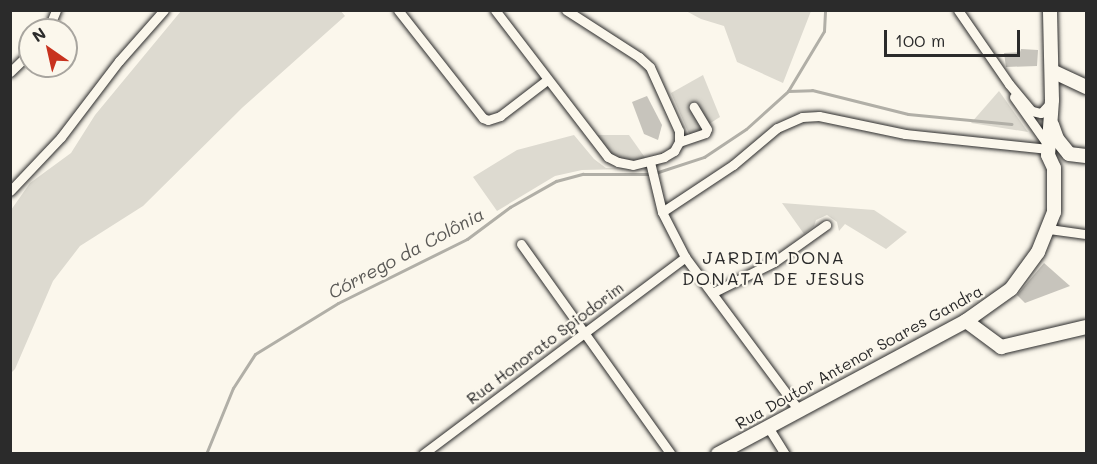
<!DOCTYPE html>
<meta charset="utf-8">
<style>
body{margin:0}
#map{position:relative;width:1097px;height:464px;overflow:hidden;background:#fbf7ec;font-family:Mali,sans-serif}
div>[style]{position:absolute}
.green>*{inset:0;background:#dddad0}
.stream>*{height:3px;margin:-1.5px;padding:0 1.5px;transform-origin:1.5px;border-radius:1.5px;background:#b1afa7}
.building>*{inset:0;background:#c7c4bc}
.roads{filter:drop-shadow(0 0 2px #2b2b2b) drop-shadow(0 0 2px #2b2b2b)}
.street>*{height:9px;margin:-4.5px;padding:0 4.5px;transform-origin:4.5px;border-radius:4.5px;background:#fbf7ec}
.secondary>*{height:14px;margin:-7px;padding:0 7px;transform-origin:7px;border-radius:7px;background:#fbf7ec}
span{translate:-50% -50%;white-space:nowrap;text-align:center;line-height:1.15;-webkit-text-stroke:4.5px #fbf7ec;paint-order:stroke}
.street-label{font-size:16px;color:#2b2b2b}
.water-label{font-size:18px;color:#5a5956;font-style:italic}
.neighbourhood-label{font-size:18px;color:#2b2b2b;letter-spacing:1.5px}
.frame{position:absolute;inset:0;border:12px solid #2b2b2b;pointer-events:none}
.north{position:absolute;left:18px;top:18px;width:60px;height:60px;box-sizing:border-box;background:#fbf7ec;border:2px solid #a8a59f;border-radius:50%;rotate:326deg;font-size:16px;font-weight:700;line-height:24px;text-align:center;color:#2b2b2b}
.north::after{content:'';display:block;margin:auto;width:21px;height:27px;background:#c8321e;clip-path:polygon(50% 0,100% 100%,50% 72%,0 100%)}
.scale{position:absolute;left:884px;top:30px;width:136px;height:27px;box-sizing:border-box;border:3px solid #2b2b2b;border-top:0;padding-left:8px;font-size:18px;line-height:21px;white-space:nowrap;color:#2b2b2b;-webkit-text-stroke:4px #fbf7ec;paint-order:stroke}
</style>
<div id="map">
<div class="green">
<i style="clip-path:polygon(181px 11px,340px 10px,345px 16px,243px 107px,143px 206px,80px 246px,53px 281px,15px 369px,11px 373px,11px 210px,30px 183px,71px 153px,95px 115px)"></i>
<i style="clip-path:polygon(686px 11px,811px 11px,783px 83px,737px 62px,724px 26px,701px 19px)"></i>
<i style="clip-path:polygon(703px 75px,720px 117px,690px 136px,671px 93px)"></i>
<i style="clip-path:polygon(999px 91px,1028px 132px,971px 123px)"></i>
<i style="clip-path:polygon(574px 135px,594px 159px,606px 168px,626px 169px,582px 170px,555px 176px,497px 211px,473px 177px,517px 150px)"></i>
<i style="clip-path:polygon(597px 135px,629px 135px,646px 159px,637px 161px,623px 160px,611px 154px)"></i>
<i style="clip-path:polygon(782px 203px,874px 210px,907px 232px,886px 249px,845px 224px,839px 231px,837px 222px,827px 215px,816px 220px,814px 226px,804px 234px)"></i>
</div>
<div class="stream">
<i style="left:788px;top:91px;width:70px;rotate:-59deg"></i>
<i style="left:824px;top:31px;width:21px;rotate:-87deg"></i>
<i style="left:206px;top:454px;width:71px;rotate:-67.8deg"></i>
<i style="left:233px;top:388px;width:40px;rotate:-57.1deg"></i>
<i style="left:255px;top:354px;width:97px;rotate:-31.6deg"></i>
<i style="left:338px;top:303px;width:144px;rotate:-26.4deg"></i>
<i style="left:467px;top:239px;width:54px;rotate:-36.7deg"></i>
<i style="left:510px;top:207px;width:53px;rotate:-29.5deg"></i>
<i style="left:556px;top:181px;width:28px;rotate:-15deg"></i>
<i style="left:583px;top:174px;width:69px"></i>
<i style="left:652px;top:174px;width:55px;rotate:-18.1deg"></i>
<i style="left:704px;top:157px;width:50px;rotate:-33.7deg"></i>
<i style="left:746px;top:129px;width:57px;rotate:-42.1deg"></i>
<i style="left:788px;top:91px;width:24px;rotate:-2deg"></i>
<i style="left:812px;top:90px;width:99px;rotate:14deg"></i>
<i style="left:908px;top:114px;width:104px;rotate:5.5deg"></i>
</div>
<div class="building">
<i style="clip-path:polygon(1021px 49px,1038px 50px,1037px 66px,1006px 67px,1004px 53px,1020px 52px)"></i>
<i style="clip-path:polygon(647px 96px,662px 125px,658px 140px,644px 134px,632px 102px)"></i>
<i style="clip-path:polygon(1044px 263px,1070px 286px,1025px 303px,1017px 295px)"></i>
</div>
<div class="roads">
<div class="street">
<i style="left:398px;top:10px;width:137px;rotate:51.8deg"></i>
<i style="left:483px;top:118px;width:5px;rotate:22deg"></i>
<i style="left:488px;top:120px;width:13px;rotate:-18deg"></i>
<i style="left:500px;top:116px;width:59px;rotate:-37.5deg"></i>
<i style="left:495px;top:10px;width:185px;rotate:52.5deg"></i>
<i style="left:608px;top:157px;width:11px;rotate:27deg"></i>
<i style="left:618px;top:162px;width:15px;rotate:11deg"></i>
<i style="left:633px;top:165px;width:32px;rotate:-14deg"></i>
<i style="left:664px;top:157px;width:12px;rotate:-31deg"></i>
<i style="left:674px;top:151px;width:10px;rotate:-61deg"></i>
<i style="left:679px;top:142px;width:11px;rotate:-90deg"></i>
<i style="left:679px;top:131px;width:70px;rotate:-114.4deg"></i>
<i style="left:650px;top:67px;width:15px;rotate:-138deg"></i>
<i style="left:639px;top:57px;width:87px;rotate:-147.2deg"></i>
<i style="left:958px;top:10px;width:90px;rotate:55.4deg"></i>
<i style="left:1009px;top:84px;width:35px;rotate:50deg"></i>
<i style="left:1032px;top:111px;width:9px;rotate:13deg"></i>
<i style="left:1041px;top:113px;width:16px;rotate:-47deg"></i>
<i style="left:48px;top:30px;width:22px;rotate:-68deg"></i>
<i style="left:10px;top:72px;width:28px;rotate:-44deg"></i>
<i style="left:1014px;top:97px;width:59px;rotate:54.7deg"></i>
<i style="left:679px;top:142px;width:28px;rotate:-19deg"></i>
<i style="left:705px;top:133px;width:4px;rotate:-63deg"></i>
<i style="left:707px;top:129px;width:26px;rotate:-121deg"></i>
<i style="left:650px;top:162px;width:51px;rotate:76.5deg"></i>
<i style="left:662px;top:212px;width:51px;rotate:62.9deg"></i>
<i style="left:685px;top:257px;width:189px;rotate:53.4deg"></i>
<i style="left:10px;top:191px;width:74px;rotate:-46.6deg"></i>
<i style="left:61px;top:137px;width:96px;rotate:-52.7deg"></i>
<i style="left:119px;top:61px;width:68px;rotate:-48.6deg"></i>
<i style="left:662px;top:212px;width:85px;rotate:-33.5deg"></i>
<i style="left:733px;top:165px;width:57px;rotate:-40.1deg"></i>
<i style="left:777px;top:128px;width:27px;rotate:-24deg"></i>
<i style="left:802px;top:117px;width:17px;rotate:-3deg"></i>
<i style="left:819px;top:116px;width:88px;rotate:11.8deg"></i>
<i style="left:905px;top:134px;width:144px;rotate:6deg"></i>
<i style="left:1049px;top:229px;width:37px;rotate:8deg"></i>
<i style="left:521px;top:244px;width:258px;rotate:54.5deg"></i>
<i style="left:712px;top:293px;width:69px;rotate:-26.6deg"></i>
<i style="left:774px;top:262px;width:64px;rotate:-35.4deg"></i>
<i style="left:768px;top:427px;width:32px;rotate:58deg"></i>
<i style="left:423px;top:454px;width:328px;rotate:-36.9deg"></i>
</div>
<div class="secondary">
<i style="left:1052px;top:71px;width:38px;rotate:25deg"></i>
<i style="left:1052px;top:125px;width:15px;rotate:70deg"></i>
<i style="left:1057px;top:139px;width:19px;rotate:51deg"></i>
<i style="left:1069px;top:154px;width:17px;rotate:7deg"></i>
<i style="left:966px;top:321px;width:44px;rotate:36.6deg"></i>
<i style="left:1001px;top:347px;width:87px;rotate:-13.2deg"></i>
<i style="left:718px;top:454px;width:281px;rotate:-28.2deg"></i>
<i style="left:966px;top:321px;width:55px;rotate:-35.4deg"></i>
<i style="left:1011px;top:289px;width:46px;rotate:-53.9deg"></i>
<i style="left:1038px;top:252px;width:43px;rotate:-68.2deg"></i>
<i style="left:1054px;top:212px;width:44px;rotate:-90deg"></i>
<i style="left:1054px;top:168px;width:14px;rotate:-115deg"></i>
<i style="left:1048px;top:155px;width:55px;rotate:-85.8deg"></i>
<i style="left:1052px;top:100px;width:90px;rotate:-91.3deg"></i>
</div>
</div>
<div class="street-label">
<span style="left:545px;top:343px;rotate:-37deg">Rua Honorato Spiodorim</span>
<span style="left:859px;top:357px;rotate:-29deg">Rua Doutor Antenor Soares Gandra</span>
</div>
<div class="water-label">
<span style="left:406px;top:253px;rotate:-28deg">Córrego da Colônia</span>
</div>
<div class="neighbourhood-label">
<span style="left:774px;top:268px">JARDIM DONA<br>DONATA DE JESUS</span>
</div>
<div class="frame"></div>
<div class="north">N</div>
<div class="scale">100 m</div>
</div>
